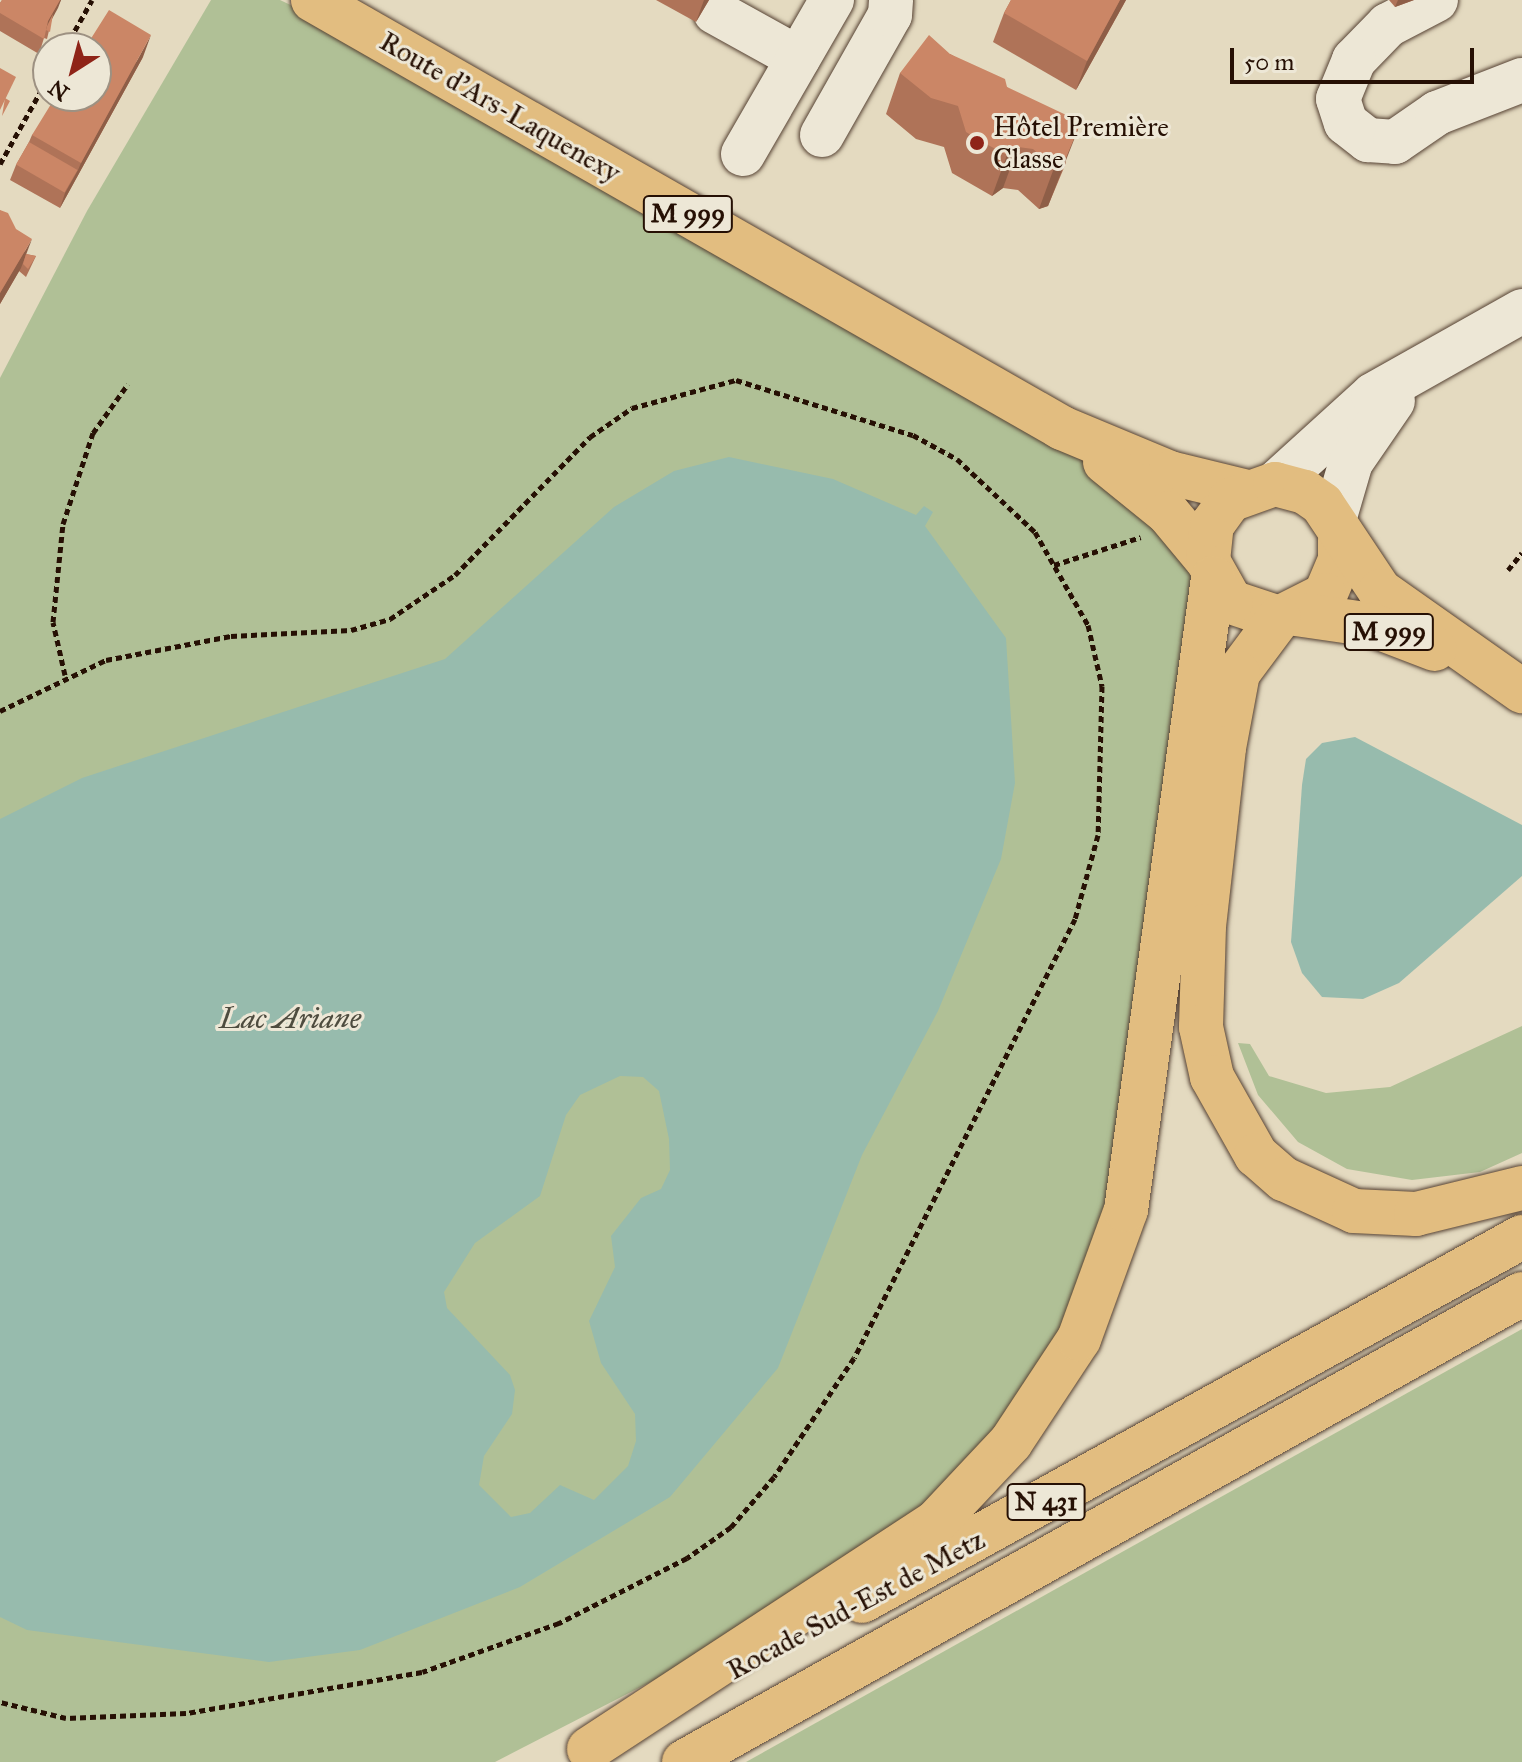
<!DOCTYPE html>
<meta charset="utf-8">
<style>
body{margin:0}
#map{position:relative;width:1522px;height:1762px;overflow:hidden;background:#e4dac0;font-family:"IM FELL Great Primer",serif}
div>[style]{position:absolute}
.green>*{inset:0;background:#b0c096}
.water>*{inset:0;background:#97bbad}
.path>*{height:5px;margin-top:-2.5px;transform-origin:0;background:repeating-linear-gradient(90deg,#261004 0 6px,transparent 0 10px)}
.roads{filter:drop-shadow(0 0 2px #564233) drop-shadow(0 0 2px #564233)}
.minor>*{height:44px;margin:-22px;padding:0 22px;transform-origin:22px;border-radius:22px;background:#ede7d6}
.major>*{height:44px;margin:-22px;padding:0 22px;transform-origin:22px;border-radius:22px;background:#e2bd80}
.highway>*{height:44px;margin:-22px;padding:0 22px;transform-origin:22px;border-radius:22px;background:#e2bd80}
.wall>*{inset:0;background:#af7358}
.shaded-wall>*{inset:0;background:#8e5e47}
.building>*{inset:0;background:#cb8666;transform-origin:0 0}
.dots>*{width:22px;height:22px;translate:-50% -50%;box-sizing:border-box;border:4px solid #ede7d6;border-radius:50%}
span{translate:-50% -50%;white-space:nowrap;text-align:center;line-height:1.15;-webkit-text-stroke:6px #ede7d6;paint-order:stroke}
.shield-label span{padding:2px 6px;background:#ede7d6;border:2px solid;border-radius:6px;-webkit-text-stroke-width:0}
.shield-label{font-size:26px;color:#261004;font-weight:700}
.street-label{font-size:28px;color:#261004}
.poi-label{font-size:28px;color:#261004}
.left{translate:0 -50%;text-align:left}
.water-label{font-size:30px;color:#4e4c3f;font-style:italic}
.north{position:absolute;left:32px;top:32px;width:80px;height:80px;box-sizing:border-box;background:#ede7d6;border:2px solid #9d9182;border-radius:50%;rotate:216deg;font-size:22px;font-weight:700;line-height:32px;text-align:center;color:#261004}
.north::after{content:'';display:block;margin:auto;width:28px;height:36px;background:#8f2418;clip-path:polygon(50% 0,100% 100%,50% 72%,0 100%)}
.scale{position:absolute;left:1230px;top:48px;width:244px;height:36px;box-sizing:border-box;border:4px solid #261004;border-top:0;padding-left:10px;font-size:24px;line-height:28px;white-space:nowrap;color:#261004;-webkit-text-stroke:6px #ede7d6;paint-order:stroke}
</style>
<div id="map">
<div class="green">
<i style="clip-path:polygon(211px 0,280px 0,456px 83px,1062px 428px,1213px 578px,1126px 1210px,1011px 1442px,837px 1586px,495px 1762px,0 1762px,0 378px,87px 211px)"></i>
<i style="clip-path:polygon(1522px 1026px,1522px 1153px,1480px 1172px,1412px 1180px,1347px 1169px,1298px 1142px,1258px 1095px,1238px 1043px,1250px 1044px,1269px 1076px,1326px 1093px,1390px 1087px)"></i>
<i style="clip-path:polygon(1522px 1329px,1522px 1762px,746px 1762px,1070px 1581px)"></i>
</div>
<div class="water">
<i style="clip-path:polygon(evenodd,729px 457px,833px 479px,916px 515px,924px 506px,933px 512px,925px 526px,1006px 638px,1015px 783px,1001px 859px,938px 1011px,862px 1155px,778px 1368px,670px 1497px,520px 1587px,360px 1650px,269px 1662px,27px 1630px,0 1617px,0 819px,82px 778px,445px 659px,614px 507px,674px 471px,729px 457px,620px 1076px,643px 1077px,659px 1091px,669px 1139px,670px 1170px,661px 1189px,641px 1198px,611px 1236px,615px 1267px,589px 1321px,601px 1363px,635px 1414px,636px 1441px,628px 1466px,594px 1500px,560px 1485px,530px 1513px,511px 1517px,479px 1485px,484px 1456px,512px 1414px,515px 1390px,510px 1375px,447px 1308px,444px 1292px,475px 1243px,540px 1196px,566px 1115px,580px 1095px,620px 1076px)"></i>
<i style="clip-path:polygon(1355px 737px,1522px 825px,1522px 876px,1399px 983px,1363px 999px,1322px 997px,1302px 973px,1291px 942px,1302px 785px,1306px 759px,1322px 743px)"></i>
</div>
<div class="path">
<i style="left:65px;top:48px;width:55px;rotate:-60.6deg"></i>
<i style="left:0;top:164px;width:98px;rotate:-60.8deg"></i>
<i style="left:1054px;top:565px;width:91px;rotate:-17.8deg"></i>
<i style="left:1508px;top:570px;width:22px;rotate:-51deg"></i>
<i style="left:65px;top:675px;width:54px;rotate:-102.8deg"></i>
<i style="left:53px;top:622px;width:99px;rotate:-84.2deg"></i>
<i style="left:63px;top:524px;width:96px;rotate:-71.8deg"></i>
<i style="left:93px;top:433px;width:60px;rotate:-54.5deg"></i>
<i style="left:0;top:711px;width:118px;rotate:-25.7deg"></i>
<i style="left:106px;top:660px;width:127px;rotate:-10.9deg"></i>
<i style="left:231px;top:636px;width:120px;rotate:-2.9deg"></i>
<i style="left:351px;top:630px;width:41px;rotate:-15.8deg"></i>
<i style="left:390px;top:619px;width:78px;rotate:-34.1deg"></i>
<i style="left:455px;top:575px;width:193px;rotate:-45.6deg"></i>
<i style="left:590px;top:437px;width:51px;rotate:-34.6deg"></i>
<i style="left:632px;top:408px;width:108px;rotate:-15.1deg"></i>
<i style="left:736px;top:380px;width:185px;rotate:17.3deg"></i>
<i style="left:913px;top:435px;width:50px;rotate:28.6deg"></i>
<i style="left:957px;top:459px;width:107px;rotate:43.1deg"></i>
<i style="left:1035px;top:532px;width:107px;rotate:60.3deg"></i>
<i style="left:1088px;top:625px;width:63px;rotate:77.1deg"></i>
<i style="left:1102px;top:686px;width:149px;rotate:91.5deg"></i>
<i style="left:1098px;top:835px;width:87px;rotate:105.3deg"></i>
<i style="left:1075px;top:919px;width:491px;rotate:116.7deg"></i>
<i style="left:854px;top:1358px;width:143px;rotate:123.9deg"></i>
<i style="left:774px;top:1477px;width:66px;rotate:130.7deg"></i>
<i style="left:731px;top:1527px;width:54px;rotate:144.8deg"></i>
<i style="left:687px;top:1558px;width:144px;rotate:153.1deg"></i>
<i style="left:559px;top:1623px;width:145px;rotate:160.3deg"></i>
<i style="left:422px;top:1672px;width:240px;rotate:170.1deg"></i>
<i style="left:186px;top:1713px;width:120px;rotate:177.6deg"></i>
<i style="left:66px;top:1718px;width:68px;rotate:-166.4deg"></i>
</div>
<div class="roads">
<div class="minor">
<i style="left:1436px;top:0;width:54px;rotate:152.5deg"></i>
<i style="left:1388px;top:25px;width:49px;rotate:134.2deg"></i>
<i style="left:1354px;top:60px;width:42px;rotate:112.3deg"></i>
<i style="left:1338px;top:99px;width:25px;rotate:72deg"></i>
<i style="left:1346px;top:123px;width:28px;rotate:38deg"></i>
<i style="left:1368px;top:140px;width:27px;rotate:4deg"></i>
<i style="left:1395px;top:142px;width:51px;rotate:-34.6deg"></i>
<i style="left:1437px;top:113px;width:91px;rotate:-21.2deg"></i>
<i style="left:715px;top:12px;width:95px;rotate:29deg"></i>
<i style="left:822px;top:135px;width:138px;rotate:-60.5deg"></i>
<i style="left:890px;top:15px;width:15px;rotate:-86deg"></i>
<i style="left:743px;top:154px;width:178px;rotate:-60deg"></i>
<i style="left:1275px;top:484px;width:132px;rotate:-42.2deg"></i>
<i style="left:1373px;top:395px;width:171px;rotate:-29.4deg"></i>
<i style="left:1334px;top:520px;width:60px;rotate:-73.7deg"></i>
<i style="left:1351px;top:462px;width:74px;rotate:-55.5deg"></i>
</div>
<div class="major">
<i style="left:313px;top:0;width:863px;rotate:29.74deg"></i>
<i style="left:1062px;top:428px;width:117px;rotate:22.6deg"></i>
<i style="left:1170px;top:473px;width:76px;rotate:13.7deg"></i>
<i style="left:1105px;top:462px;width:81px;rotate:39deg"></i>
<i style="left:1168px;top:513px;width:62px;rotate:50.2deg"></i>
<i style="left:1340px;top:540px;width:20px;rotate:90deg"></i>
<i style="left:1340px;top:560px;width:38px;rotate:113deg"></i>
<i style="left:1325px;top:595px;width:51px;rotate:153.4deg"></i>
<i style="left:1279px;top:618px;width:51px;rotate:-161.6deg"></i>
<i style="left:1231px;top:602px;width:47px;rotate:-119.3deg"></i>
<i style="left:1208px;top:561px;width:36px;rotate:-84deg"></i>
<i style="left:1212px;top:525px;width:31px;rotate:-54deg"></i>
<i style="left:1230px;top:500px;width:48px;rotate:-19.6deg"></i>
<i style="left:1275px;top:484px;width:31px;rotate:15deg"></i>
<i style="left:1305px;top:492px;width:21px;rotate:35deg"></i>
<i style="left:1322px;top:504px;width:105px;rotate:56.3deg"></i>
<i style="left:1380px;top:591px;width:174px;rotate:35.2deg"></i>
<i style="left:1296px;top:614px;width:77px;rotate:8.2deg"></i>
<i style="left:1372px;top:625px;width:67px;rotate:20.9deg"></i>
</div>
<div class="highway">
<i style="left:1279px;top:618px;width:69px;rotate:126.7deg"></i>
<i style="left:1238px;top:673px;width:76px;rotate:100.6deg"></i>
<i style="left:1224px;top:748px;width:179px;rotate:96.4deg"></i>
<i style="left:1204px;top:926px;width:101px;rotate:91.7deg"></i>
<i style="left:1201px;top:1027px;width:51px;rotate:77.6deg"></i>
<i style="left:1212px;top:1077px;width:90px;rotate:60.6deg"></i>
<i style="left:1256px;top:1155px;width:37px;rotate:41deg"></i>
<i style="left:1284px;top:1179px;width:77px;rotate:24.6deg"></i>
<i style="left:1354px;top:1211px;width:62px;rotate:2.8deg"></i>
<i style="left:1416px;top:1214px;width:109px;rotate:-13.8deg"></i>
<i style="left:862px;top:1601px;width:754px;rotate:-28.88deg"></i>
<i style="left:589px;top:1749px;width:413px;rotate:-33.2deg"></i>
<i style="left:935px;top:1523px;width:111px;rotate:-46.8deg"></i>
<i style="left:1011px;top:1442px;width:123px;rotate:-56.6deg"></i>
<i style="left:1079px;top:1339px;width:137px;rotate:-70deg"></i>
<i style="left:1126px;top:1210px;width:638px;rotate:-82.16deg"></i>
<i style="left:684px;top:1762px;width:960px;rotate:-29.18deg"></i>
</div>
</div>
<div class="wall">
<i style="clip-path:polygon(2px 0,61px 0,52px 18px,47px 39px,44px 38px,39px 54px,0 31px,0 3px)"></i>
<i style="clip-path:polygon(656px 0,709px 0,696px 22px)"></i>
<i style="clip-path:polygon(1011px 0,1126px 0,1076px 90px,993px 42px,1004px 13px)"></i>
<i style="clip-path:polygon(1389px 0,1414px 0,1395px 7px)"></i>
<i style="clip-path:polygon(950px 54px,1007px 87px,1066px 163px,1048px 206px,1039px 209px,1018px 190px,1003px 188px,992px 196px,952px 173px,944px 147px,916px 139px,886px 114px,900px 73px)"></i>
<i style="clip-path:polygon(143px 57px,60px 208px,10px 180px,16px 165px,29px 142px,32px 135px)"></i>
<i style="clip-path:polygon(0 210px,26px 254px,36px 256px,26px 277px,19px 271px,0 304px)"></i>
</div>
<div class="shaded-wall">
<i style="clip-path:polygon(60px 0,61px 0,58px 8px,46px 30px,48px 21px)"></i>
<i style="clip-path:polygon(704px 0,709px 0,696px 22px)"></i>
<i style="clip-path:polygon(1120px 0,1126px 0,1076px 90px,1087px 61px)"></i>
<i style="clip-path:polygon(1398px 0,1414px 0,1395px 7px)"></i>
<i style="clip-path:polygon(151px 35px,143px 57px,60px 208px,65px 193px,78px 170px,81px 163px)"></i>
<i style="clip-path:polygon(1081px 122px,1048px 206px,1039px 209px,1054px 168px)"></i>
<i style="clip-path:polygon(1018px 147px,1003px 188px,992px 196px,1007px 155px)"></i>
<i style="clip-path:polygon(32px 239px,21px 268px,0 304px,0 293px)"></i>
</div>
<div class="building">
<i style="clip-path:polygon(2px 0,60px 0,48px 21px,44px 39px,0 13px,0 3px)"></i>
<i style="clip-path:polygon(1011px 0,1120px 0,1087px 61px,1004px 13px)"></i>
<i style="clip-path:polygon(109px 10px,151px 35px,81px 163px,32px 135px,56px 96px,96px 96px,96px 48px,85px 48px)"></i>
<i style="clip-path:polygon(53px 14px,50px 32px,46px 30px,47px 26px)"></i>
<i style="clip-path:polygon(929px 35px,950px 54px,1005px 79px,1007px 87px,1081px 122px,1063px 165px,1054px 168px,1033px 149px,1018px 147px,1007px 155px,988px 145px,966px 132px,958px 106px,931px 98px,900px 73px)"></i>
<i style="clip-path:polygon(0 68px,16px 77px,0 110px)"></i>
<i style="clip-path:polygon(5px 98px,10px 101px,2px 116px)"></i>
<i style="left:29px;top:142px;width:56px;height:26px;rotate:30deg"></i>
<i style="clip-path:polygon(0 210px,8px 213px,16px 229px,32px 239px,0 293px)"></i>
<i style="clip-path:polygon(26px 254px,36px 256px,28px 269px,23px 264px)"></i>
</div>
<div class="dots">
<i style="left:977px;top:143px;background:#8f2418"></i>
</div>
<div class="shield-label">
<span style="left:688px;top:214px">M 999</span>
<span style="left:1389px;top:632px">M 999</span>
<span style="left:1046px;top:1502px">N 431</span>
</div>
<div class="street-label">
<span style="left:500px;top:107px;rotate:30deg">Route d'Ars-Laquenexy</span>
<span style="left:856px;top:1605px;rotate:-28deg">Rocade Sud-Est de Metz</span>
</div>
<div class="poi-label">
<span class="left" style="left:993px;top:143px">Hôtel Première<br>Classe</span>
</div>
<div class="water-label">
<span style="left:290px;top:1018px">Lac Ariane</span>
</div>
<div class="north">N</div>
<div class="scale">50 m</div>
</div>
